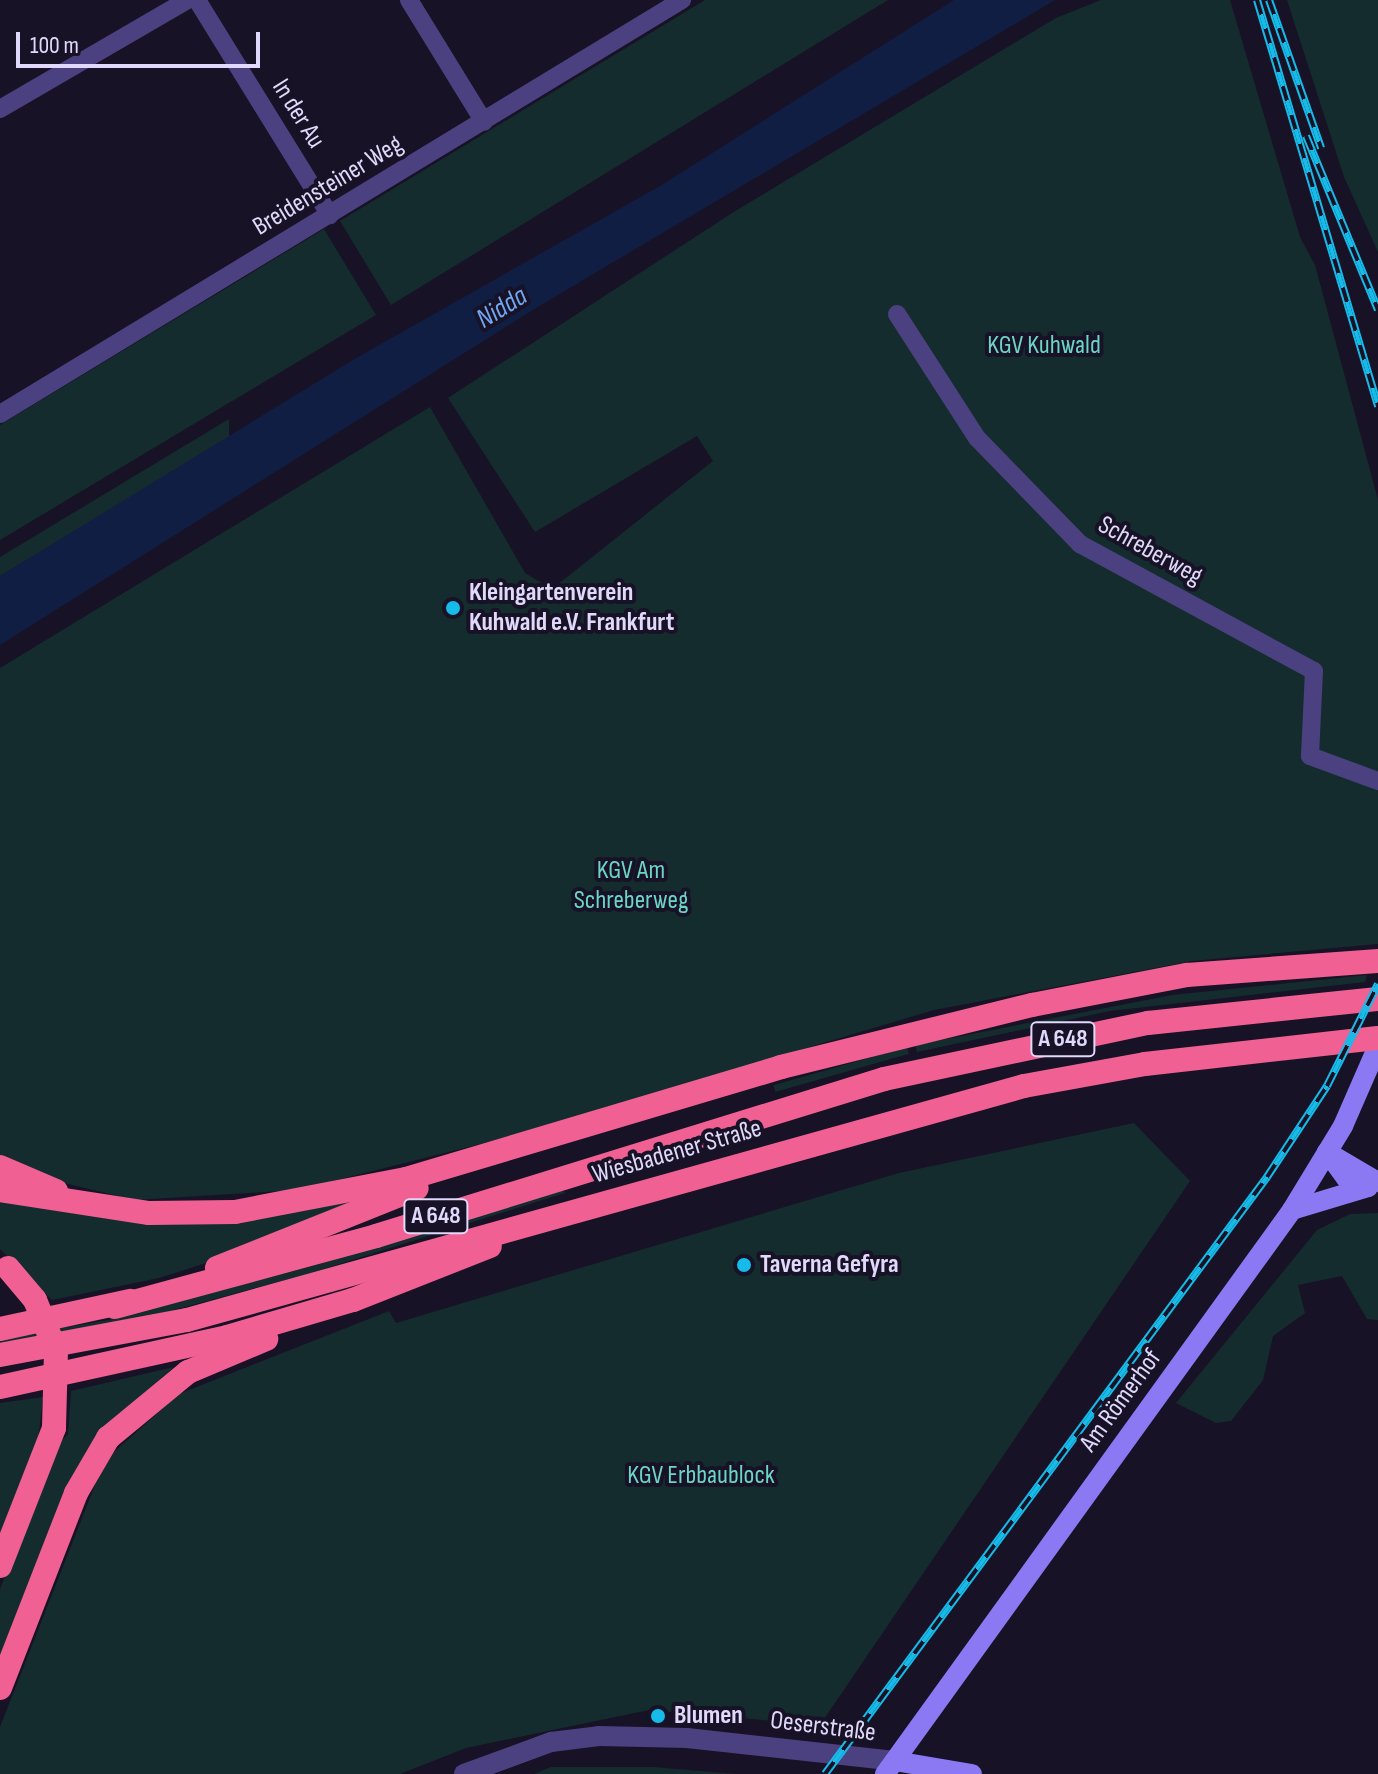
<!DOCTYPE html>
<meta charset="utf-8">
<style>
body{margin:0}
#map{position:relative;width:1378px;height:1774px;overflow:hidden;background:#171225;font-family:"Sofia Sans Condensed",sans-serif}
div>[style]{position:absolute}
.green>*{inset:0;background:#152c2f;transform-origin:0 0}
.water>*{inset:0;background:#111e44}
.minor>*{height:18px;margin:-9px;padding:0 9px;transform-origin:9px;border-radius:9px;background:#4b4180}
.tertiary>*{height:20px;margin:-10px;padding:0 10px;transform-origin:10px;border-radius:10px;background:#4b4180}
.secondary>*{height:20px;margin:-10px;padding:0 10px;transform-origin:10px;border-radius:10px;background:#8b79f3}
.motorway>*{height:24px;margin:-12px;padding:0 12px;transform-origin:12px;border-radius:12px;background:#f06093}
.rail>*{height:8px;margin-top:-4px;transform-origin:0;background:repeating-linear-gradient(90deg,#171225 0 15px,#17bbe9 0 30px);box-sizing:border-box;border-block:2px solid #17bbe9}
.motorway-bridge>*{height:24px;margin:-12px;padding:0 12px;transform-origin:12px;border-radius:12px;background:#f06093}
.dots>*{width:22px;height:22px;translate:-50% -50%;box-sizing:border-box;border:4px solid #171225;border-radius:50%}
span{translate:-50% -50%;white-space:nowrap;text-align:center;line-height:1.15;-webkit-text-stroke:8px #171225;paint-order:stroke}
.shield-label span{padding:2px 6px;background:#171225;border:2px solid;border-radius:6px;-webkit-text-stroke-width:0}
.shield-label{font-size:24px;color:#e1d9fb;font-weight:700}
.street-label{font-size:26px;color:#e1d9fb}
.park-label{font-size:26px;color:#6bd5c8}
.poi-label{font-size:26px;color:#e1d9fb;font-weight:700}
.left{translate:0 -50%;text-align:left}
.water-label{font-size:28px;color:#71a6f2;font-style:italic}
.scale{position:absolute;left:16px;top:32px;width:244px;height:36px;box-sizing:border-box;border:4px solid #e1d9fb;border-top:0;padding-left:10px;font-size:24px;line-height:28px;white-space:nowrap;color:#e1d9fb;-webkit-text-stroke:6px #171225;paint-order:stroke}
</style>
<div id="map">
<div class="green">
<i style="clip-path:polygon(705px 0,888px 0,391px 305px,340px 221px)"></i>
<i style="clip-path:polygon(1101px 0,1230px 0,1300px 237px,1315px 265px,1378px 500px,1378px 944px,1192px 961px,934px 1010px,512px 1136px,297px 1190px,135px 1200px,60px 1182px,0 1155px,0 668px,430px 407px,525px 573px,552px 589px,713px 461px,697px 436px,535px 532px,448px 398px,732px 213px,1056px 18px)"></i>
<i style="clip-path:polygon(1287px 0,1378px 0,1378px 252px,1344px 177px)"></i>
<i style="clip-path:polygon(324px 229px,376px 315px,0 540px,0 425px)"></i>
<i style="clip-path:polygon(229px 419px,229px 441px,0 576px,0 557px)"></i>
<i style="clip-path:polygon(1367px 975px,1365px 982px,1110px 1011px,917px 1052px,915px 1045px,1172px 995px)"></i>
<i style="left:907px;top:1047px;width:7px;height:139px;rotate:74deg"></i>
<i style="clip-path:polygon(1134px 1123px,1190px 1181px,820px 1725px,649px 1710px,466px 1748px,400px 1774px,0 1774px,0 1727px,97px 1480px,114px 1452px,179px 1394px,389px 1311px,396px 1323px,899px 1173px)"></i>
<i style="clip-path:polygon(561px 1188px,565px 1193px,311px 1273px,155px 1315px,0 1345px,0 1338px,108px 1320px,317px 1265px)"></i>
<i style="clip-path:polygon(0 1194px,66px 1208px,363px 1196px,256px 1247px,159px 1278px,52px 1300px,0 1249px)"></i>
<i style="clip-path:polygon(1378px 1213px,1378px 1320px,1367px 1319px,1342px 1276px,1298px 1285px,1305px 1313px,1273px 1336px,1263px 1380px,1231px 1421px,1216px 1423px,1176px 1403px,1317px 1230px,1350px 1214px)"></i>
<i style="clip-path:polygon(174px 1367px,108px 1424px,0 1657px,0 1589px,55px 1448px,68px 1434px,71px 1391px)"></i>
<i style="clip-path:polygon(43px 1397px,38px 1441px,0 1546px,0 1403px)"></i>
<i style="clip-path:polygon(551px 1767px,653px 1767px,736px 1774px,534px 1774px)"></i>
</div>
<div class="water">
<i style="clip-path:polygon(954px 0,1055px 0,536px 308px,0 645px,0 576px,358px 357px,660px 186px)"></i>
</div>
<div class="minor">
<i style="left:197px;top:0;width:253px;rotate:58.3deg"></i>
<i style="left:409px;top:0;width:143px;rotate:58.4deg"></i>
<i style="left:0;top:109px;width:216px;rotate:-30.2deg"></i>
<i style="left:897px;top:314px;width:148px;rotate:57.2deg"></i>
<i style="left:977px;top:438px;width:148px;rotate:45.8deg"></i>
<i style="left:1080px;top:544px;width:266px;rotate:28.5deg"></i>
<i style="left:1314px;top:671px;width:85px;rotate:92.7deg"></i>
<i style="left:1310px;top:756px;width:72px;rotate:20.2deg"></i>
<i style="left:0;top:414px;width:798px;rotate:-31.26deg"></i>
</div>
<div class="tertiary">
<i style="left:464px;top:1774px;width:93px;rotate:-20.2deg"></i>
<i style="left:551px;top:1742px;width:48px;rotate:-7.1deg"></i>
<i style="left:599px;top:1736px;width:88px;rotate:1.3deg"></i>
<i style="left:687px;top:1738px;width:209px;rotate:6.3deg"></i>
</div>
<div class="secondary">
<i style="left:1327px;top:1152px;width:32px;rotate:54deg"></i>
<i style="left:1346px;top:1178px;width:24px;rotate:22deg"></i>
<i style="left:1327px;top:1152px;width:59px;rotate:30.5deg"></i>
<i style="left:1292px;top:1210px;width:79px;rotate:-16.8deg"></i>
<i style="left:895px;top:1761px;width:78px;rotate:9.6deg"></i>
<i style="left:885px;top:1774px;width:696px;rotate:-54.18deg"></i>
<i style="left:1292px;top:1210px;width:98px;rotate:-58.7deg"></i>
<i style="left:1343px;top:1126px;width:87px;rotate:-66.4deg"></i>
</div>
<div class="motorway">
<i style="left:0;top:1167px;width:61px;rotate:23.2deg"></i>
<i style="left:0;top:1190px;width:151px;rotate:8.8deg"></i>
<i style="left:149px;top:1213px;width:86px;rotate:-0.7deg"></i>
<i style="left:235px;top:1212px;width:174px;rotate:-10.9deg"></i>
<i style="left:406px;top:1179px;width:391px;rotate:-16.6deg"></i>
<i style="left:781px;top:1067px;width:259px;rotate:-13.9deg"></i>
<i style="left:1032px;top:1005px;width:158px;rotate:-11deg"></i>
<i style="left:1187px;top:975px;width:192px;rotate:-4.2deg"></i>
<i style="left:217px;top:1268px;width:215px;rotate:-21.8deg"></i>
<i style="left:115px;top:1307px;width:270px;rotate:-15.2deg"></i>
<i style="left:376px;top:1236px;width:532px;rotate:-17.17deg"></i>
<i style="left:884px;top:1079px;width:270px;rotate:-12deg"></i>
<i style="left:1148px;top:1023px;width:231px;rotate:-6deg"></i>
<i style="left:0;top:1329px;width:133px;rotate:-12.2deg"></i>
<i style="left:0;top:1355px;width:190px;rotate:-10.6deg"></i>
<i style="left:187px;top:1320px;width:869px;rotate:-15.62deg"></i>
<i style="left:1024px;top:1086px;width:123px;rotate:-10.3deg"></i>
<i style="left:1145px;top:1064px;width:234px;rotate:-6.4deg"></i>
<i style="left:0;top:1387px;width:232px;rotate:-12.4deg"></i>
<i style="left:227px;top:1337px;width:131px;rotate:-16.4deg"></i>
<i style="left:353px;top:1300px;width:147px;rotate:-21.5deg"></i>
<i style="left:0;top:1566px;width:148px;rotate:-68.6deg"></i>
<i style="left:0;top:1688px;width:209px;rotate:-68.7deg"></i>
<i style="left:76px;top:1493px;width:64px;rotate:-59.8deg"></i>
<i style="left:108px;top:1438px;width:104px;rotate:-39.5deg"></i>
<i style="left:188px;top:1372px;width:85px;rotate:-22.9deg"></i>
</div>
<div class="rail">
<i style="left:1257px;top:0;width:424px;rotate:73.4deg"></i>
<i style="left:1269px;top:0;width:157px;rotate:70.6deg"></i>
<i style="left:1306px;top:136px;width:188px;rotate:67.5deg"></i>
<i style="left:825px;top:1774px;width:743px;rotate:-53.48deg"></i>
<i style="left:1267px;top:1177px;width:109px;rotate:-56.6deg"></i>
<i style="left:1327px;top:1086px;width:114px;rotate:-63.4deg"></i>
</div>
<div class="motorway-bridge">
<i style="left:8px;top:1268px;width:42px;rotate:49.8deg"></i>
<i style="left:35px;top:1300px;width:55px;rotate:67.6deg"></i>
<i style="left:56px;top:1351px;width:77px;rotate:91.5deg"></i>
</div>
<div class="dots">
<i style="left:453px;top:608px;background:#17bbe9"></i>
<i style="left:744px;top:1265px;background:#17bbe9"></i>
<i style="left:658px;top:1716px;background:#17bbe9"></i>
</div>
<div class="shield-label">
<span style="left:1063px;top:1039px">A 648</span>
<span style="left:436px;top:1216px">A 648</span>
</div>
<div class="street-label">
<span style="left:298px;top:114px;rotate:58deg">In der Au</span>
<span style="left:328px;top:186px;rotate:-31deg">Breidensteiner Weg</span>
<span style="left:1150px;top:551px;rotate:29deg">Schreberweg</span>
<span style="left:677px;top:1152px;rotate:-16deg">Wiesbadener Straße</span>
<span style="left:1121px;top:1401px;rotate:-54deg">Am Römerhof</span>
<span style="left:823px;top:1727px;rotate:7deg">Oeserstraße</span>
</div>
<div class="park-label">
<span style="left:1044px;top:346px">KGV Kuhwald</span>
<span style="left:631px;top:886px">KGV Am<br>Schreberweg</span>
<span style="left:701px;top:1476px">KGV Erbbaublock</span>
</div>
<div class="poi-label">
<span class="left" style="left:469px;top:608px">Kleingartenverein<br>Kuhwald e.V. Frankfurt</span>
<span class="left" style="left:760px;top:1265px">Taverna Gefyra</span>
<span class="left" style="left:674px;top:1716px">Blumen</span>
</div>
<div class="water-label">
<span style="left:502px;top:308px;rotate:-32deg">Nidda</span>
</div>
<div class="scale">100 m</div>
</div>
